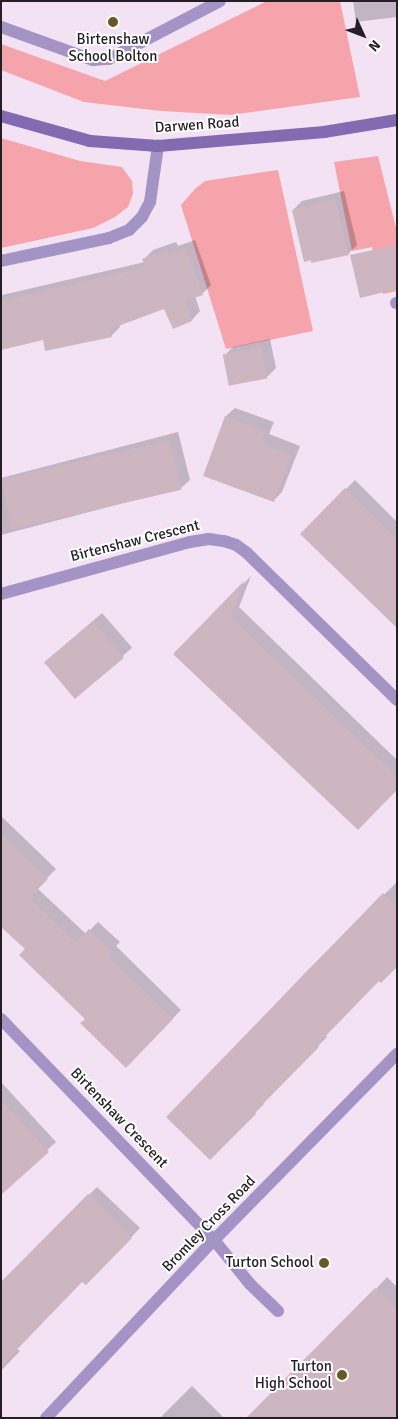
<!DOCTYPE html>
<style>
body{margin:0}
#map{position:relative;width:398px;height:1419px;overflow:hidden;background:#f2e2f4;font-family:Signika,sans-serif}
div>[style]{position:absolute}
.green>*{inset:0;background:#f6a4ab}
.shadow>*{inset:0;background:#0003;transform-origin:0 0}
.building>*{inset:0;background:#ceb6c1;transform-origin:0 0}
.service>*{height:12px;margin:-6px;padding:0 6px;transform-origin:6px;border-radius:6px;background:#a394c5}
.minor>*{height:12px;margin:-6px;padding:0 6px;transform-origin:6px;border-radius:6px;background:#a394c5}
.tertiary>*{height:12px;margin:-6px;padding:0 6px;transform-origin:6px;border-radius:6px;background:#a394c5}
.secondary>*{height:12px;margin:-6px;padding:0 6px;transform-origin:6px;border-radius:6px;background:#826bb1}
.dots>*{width:14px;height:14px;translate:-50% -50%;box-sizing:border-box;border:2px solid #fff;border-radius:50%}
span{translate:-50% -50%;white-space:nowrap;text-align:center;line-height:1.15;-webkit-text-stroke:4px #fff;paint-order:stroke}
.poi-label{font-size:15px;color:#241e25}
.right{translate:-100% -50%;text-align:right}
.street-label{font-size:15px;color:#241e25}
.frame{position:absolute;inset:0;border:2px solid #241e25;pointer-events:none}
.north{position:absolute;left:338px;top:10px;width:50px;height:50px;-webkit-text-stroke:4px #fff;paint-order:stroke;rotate:133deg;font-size:14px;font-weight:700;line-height:20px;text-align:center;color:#241e25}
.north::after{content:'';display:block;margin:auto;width:18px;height:22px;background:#241e25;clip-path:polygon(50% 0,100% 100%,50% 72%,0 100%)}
</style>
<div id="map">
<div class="green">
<i style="clip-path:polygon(267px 1px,340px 1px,360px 97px,231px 115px,161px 111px,84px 102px,1px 70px,1px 44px,105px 81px)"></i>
<i style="clip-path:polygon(1px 138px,80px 161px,122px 167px,132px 181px,133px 194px,128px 207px,115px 217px,93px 228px,1px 248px)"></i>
<i style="clip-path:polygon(378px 156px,397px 232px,397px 291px,383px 294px,372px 247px,352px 251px,334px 162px)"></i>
<i style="clip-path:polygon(278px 170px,313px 331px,226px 349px,181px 205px,195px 189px,205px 181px)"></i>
</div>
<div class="shadow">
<i style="clip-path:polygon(353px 1px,397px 1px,397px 17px,356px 22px)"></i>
<i style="clip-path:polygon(344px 191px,357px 245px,348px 254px,293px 210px,302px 201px)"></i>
<i style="clip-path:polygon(195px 240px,211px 285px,202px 294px,195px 296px,200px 311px,192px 320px,165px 307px,119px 324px,120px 327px,111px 336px,44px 339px,1px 349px,1px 293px,2px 295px,145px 262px,144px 259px,153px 250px,176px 242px,178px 246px)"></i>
<i style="clip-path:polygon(270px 339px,276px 368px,267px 377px,224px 356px,233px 347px)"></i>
<i style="clip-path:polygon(235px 408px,274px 422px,269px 434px,300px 446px,282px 492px,273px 501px,226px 416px)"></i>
<i style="clip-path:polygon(178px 432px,190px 480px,181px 488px,1px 535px,1px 478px)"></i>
<i style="clip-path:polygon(355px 480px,397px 522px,397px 627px,302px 534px)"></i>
<i style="clip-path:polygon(251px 576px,239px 607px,397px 760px,397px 789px,175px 654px)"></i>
<i style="left:102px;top:613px;width:46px;height:74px;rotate:49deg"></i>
<i style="clip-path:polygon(1px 816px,56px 869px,37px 888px,86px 934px,98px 922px,120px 942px,116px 946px,181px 1010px,126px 1066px,26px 949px,1px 925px)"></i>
<i style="clip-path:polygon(397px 882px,397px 965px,379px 979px,325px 1035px,327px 1037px,262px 1102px,264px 1104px,210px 1158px,168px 1117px,305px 973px)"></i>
<i style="clip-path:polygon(1px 1082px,56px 1142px,1px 1193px)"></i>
<i style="clip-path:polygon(97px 1187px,140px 1228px,86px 1284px,82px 1280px,17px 1349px,20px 1351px,1px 1371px,1px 1282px)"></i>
<i style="clip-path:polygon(387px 1277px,397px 1287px,397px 1418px,376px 1289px)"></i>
<i style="clip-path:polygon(192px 1386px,224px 1418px,160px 1418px)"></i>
</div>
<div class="building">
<i style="clip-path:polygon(335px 199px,349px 255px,311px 263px,311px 260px,304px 262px,292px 210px)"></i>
<i style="clip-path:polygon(397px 245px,397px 289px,360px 298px,350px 255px)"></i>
<i style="clip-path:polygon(186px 248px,203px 295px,185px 301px,192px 321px,173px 329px,164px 309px,110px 329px,112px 337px,45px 351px,43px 340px,1px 350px,1px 301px,146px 267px,142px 259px,167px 250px,169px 254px)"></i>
<i style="left:261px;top:347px;width:32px;height:39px;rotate:79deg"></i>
<i style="clip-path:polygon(225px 416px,266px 431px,261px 443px,292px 454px,274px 502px,203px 476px)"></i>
<i style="left:170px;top:440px;width:51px;height:174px;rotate:77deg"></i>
<i style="clip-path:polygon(345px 488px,397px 539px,397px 628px,300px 534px)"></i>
<i style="clip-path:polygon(244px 581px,231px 617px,397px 777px,397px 790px,358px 830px,173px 654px)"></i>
<i style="left:93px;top:621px;width:48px;height:64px;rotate:50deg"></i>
<i style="clip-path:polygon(1px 834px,48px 879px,29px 898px,76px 942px,89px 929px,112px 952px,108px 956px,173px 1019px,126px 1068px,80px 1023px,85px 1019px,19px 955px,25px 949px,1px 927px)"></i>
<i style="clip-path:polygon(383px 893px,397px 906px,397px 967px,381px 983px,379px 981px,317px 1045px,319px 1047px,255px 1112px,256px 1114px,210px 1160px,166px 1117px)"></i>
<i style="clip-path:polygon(1px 1100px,49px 1152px,1px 1195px)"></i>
<i style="clip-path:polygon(88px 1194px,132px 1238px,86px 1285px,82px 1282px,1px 1366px,1px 1282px)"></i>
<i style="clip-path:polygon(375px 1288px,397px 1309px,397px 1418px,246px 1418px)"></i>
</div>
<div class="service">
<i style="left:1px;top:27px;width:98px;rotate:19.7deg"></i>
<i style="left:93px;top:60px;width:16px;rotate:-4deg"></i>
<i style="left:109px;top:59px;width:125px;rotate:-27.6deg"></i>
<i style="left:1px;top:261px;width:110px;rotate:-12deg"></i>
<i style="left:109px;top:238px;width:22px;rotate:-22deg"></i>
<i style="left:129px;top:230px;width:18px;rotate:-45deg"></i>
<i style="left:142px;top:217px;width:17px;rotate:-62deg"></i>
<i style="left:150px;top:202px;width:57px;rotate:-81.9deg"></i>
<i style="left:396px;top:303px;width:1px"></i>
<i style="left:214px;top:1240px;width:57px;rotate:50.7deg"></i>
<i style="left:250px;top:1284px;width:39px;rotate:44deg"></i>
</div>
<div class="minor">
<i style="left:1px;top:594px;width:196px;rotate:-15.4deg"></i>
<i style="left:190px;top:542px;width:19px;rotate:-9deg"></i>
<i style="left:209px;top:539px;width:15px;rotate:8deg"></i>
<i style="left:224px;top:541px;width:13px;rotate:18deg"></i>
<i style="left:236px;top:545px;width:14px;rotate:36deg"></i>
<i style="left:247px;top:553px;width:210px;rotate:44.4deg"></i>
<i style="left:1px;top:1019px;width:307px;rotate:46.1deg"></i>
</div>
<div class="tertiary">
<i style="left:46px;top:1418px;width:245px;rotate:-46.7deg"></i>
<i style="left:214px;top:1240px;width:261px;rotate:-45.5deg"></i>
</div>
<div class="secondary">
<i style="left:1px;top:116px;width:92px;rotate:15.7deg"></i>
<i style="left:90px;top:141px;width:68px;rotate:4.2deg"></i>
<i style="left:158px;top:146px;width:167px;rotate:-4.8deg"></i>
<i style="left:324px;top:132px;width:74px;rotate:-9.3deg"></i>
</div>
<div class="dots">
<i style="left:113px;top:22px;background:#695725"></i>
<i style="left:324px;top:1263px;background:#695725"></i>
<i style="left:342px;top:1375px;background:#695725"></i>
</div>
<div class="poi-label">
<span style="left:113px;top:48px">Birtenshaw<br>School Bolton</span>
<span class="right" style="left:314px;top:1263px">Turton School</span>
<span class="right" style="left:332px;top:1375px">Turton<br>High School</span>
</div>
<div class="street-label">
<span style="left:197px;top:125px;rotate:-4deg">Darwen Road</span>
<span style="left:135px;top:541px;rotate:-14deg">Birtenshaw Crescent</span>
<span style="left:119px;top:1118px;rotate:46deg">Birtenshaw Crescent</span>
<span style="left:209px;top:1224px;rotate:-46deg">Bromley Cross Road</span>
</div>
<div class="frame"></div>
<div class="north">N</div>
</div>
